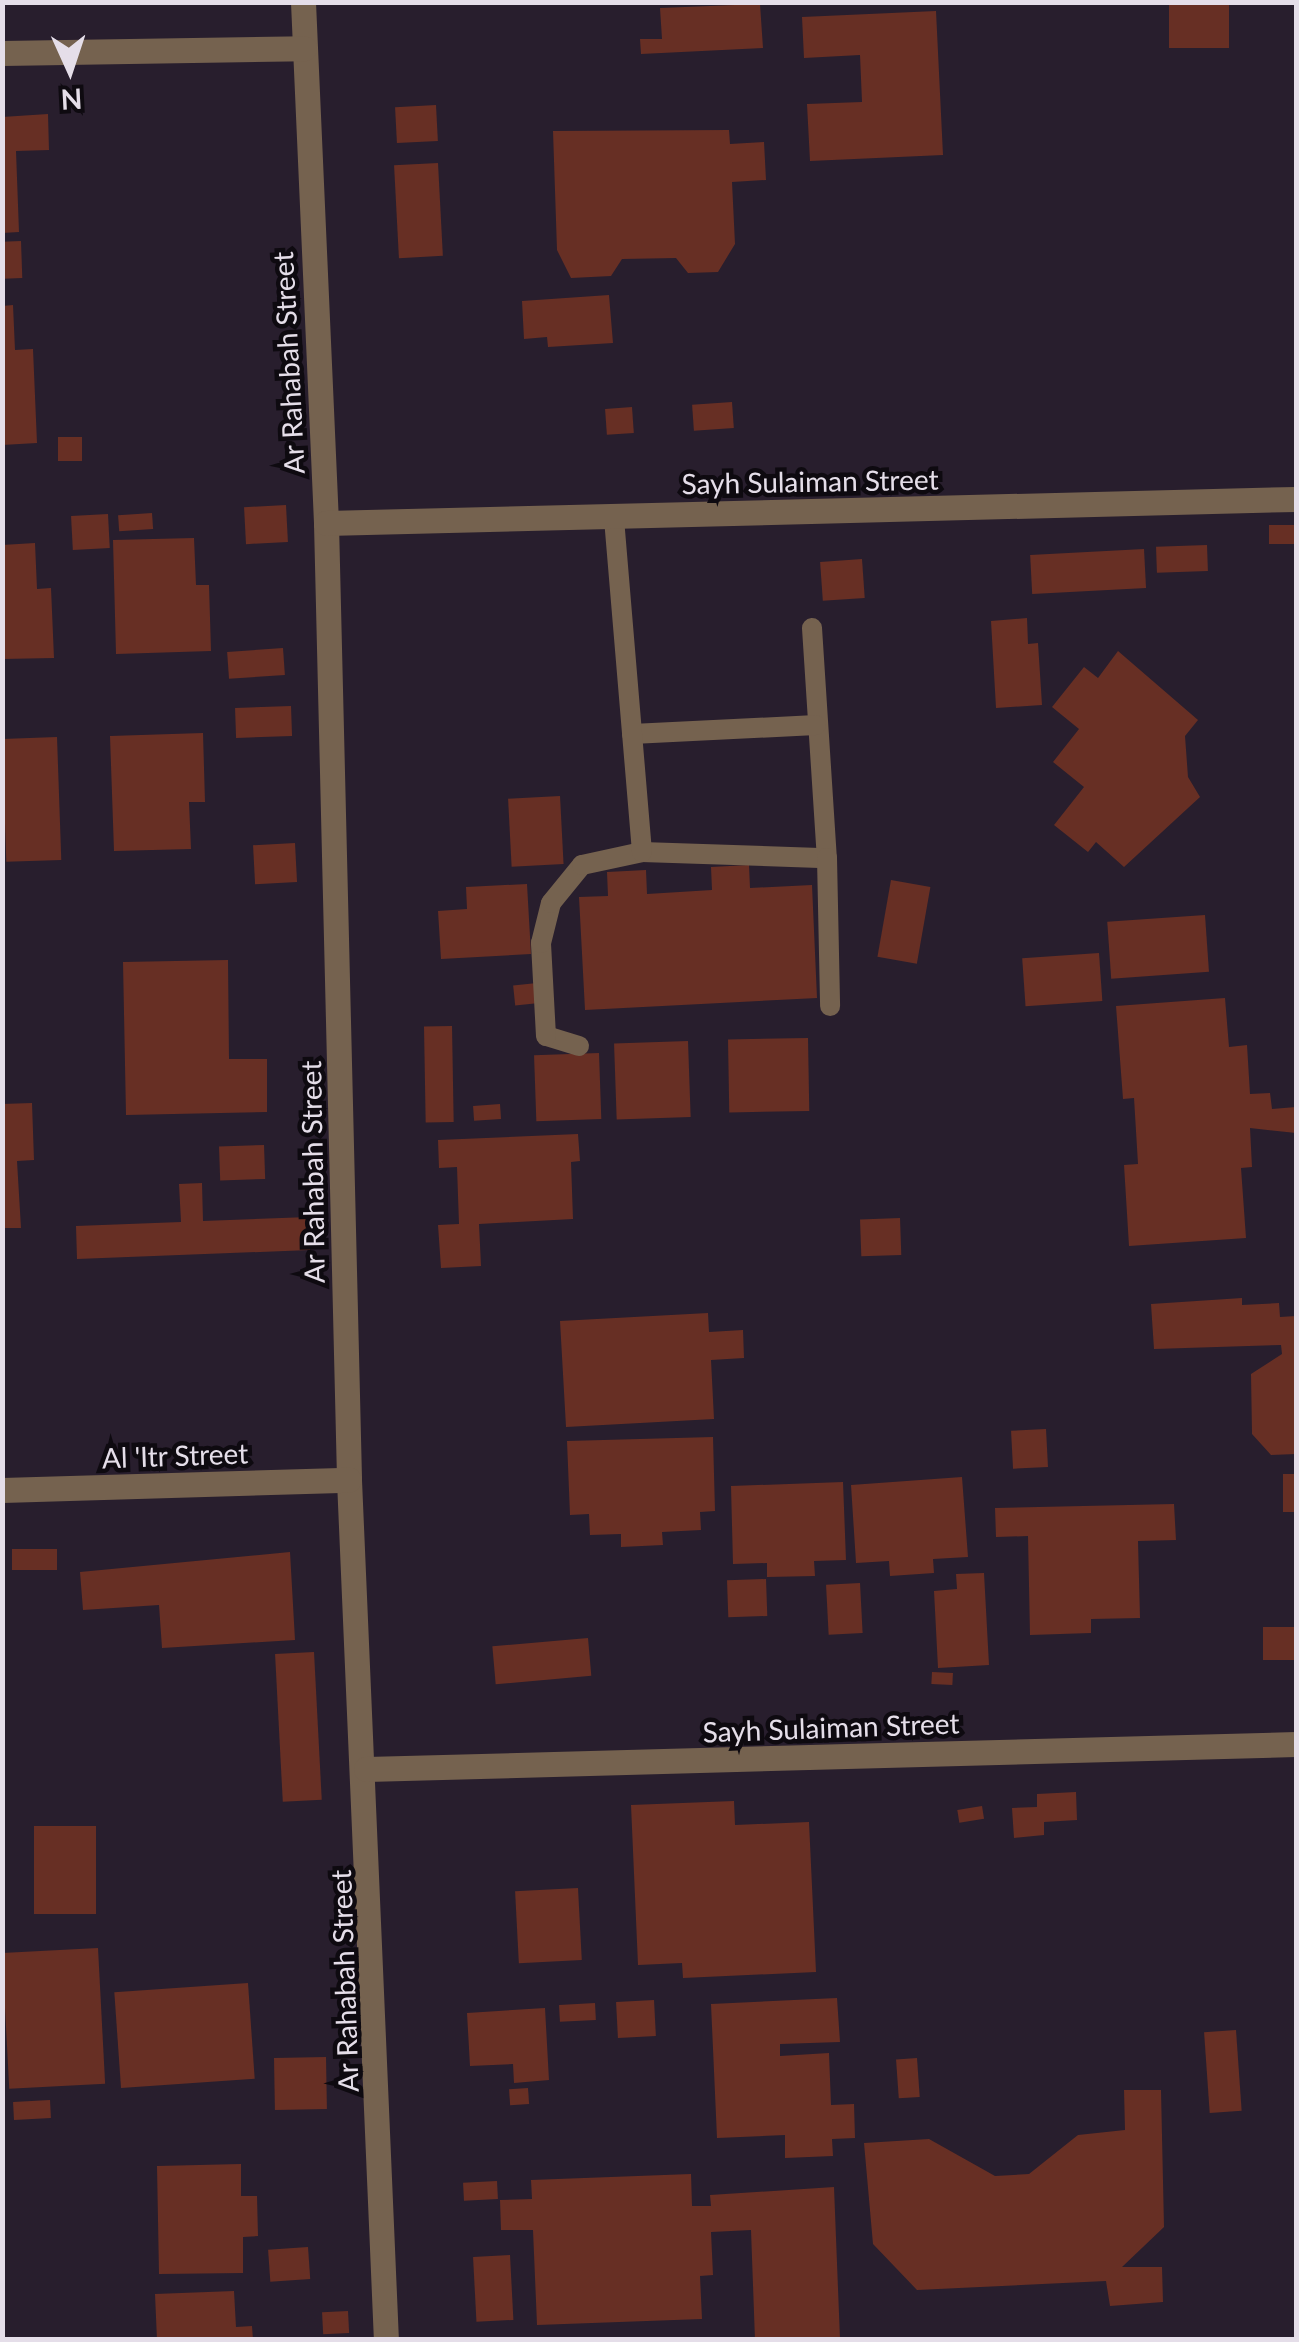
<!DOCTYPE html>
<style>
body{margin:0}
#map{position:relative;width:1299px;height:2342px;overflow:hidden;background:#281e2d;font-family:Lato,sans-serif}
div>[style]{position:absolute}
.building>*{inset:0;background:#672f24;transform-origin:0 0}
.service>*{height:20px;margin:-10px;padding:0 10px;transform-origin:10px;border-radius:10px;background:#75624f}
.minor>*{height:25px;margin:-12.5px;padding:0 12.5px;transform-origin:12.5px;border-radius:12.5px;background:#75624f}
span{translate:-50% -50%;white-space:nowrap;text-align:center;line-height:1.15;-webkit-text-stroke:9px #0e0a10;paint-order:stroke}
.street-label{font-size:28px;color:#e5dee9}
.frame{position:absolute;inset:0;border:5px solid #e5dee9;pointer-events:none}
.north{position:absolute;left:20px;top:20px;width:100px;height:100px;-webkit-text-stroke:8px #0e0a10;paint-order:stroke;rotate:177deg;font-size:28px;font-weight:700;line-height:40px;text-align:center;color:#e5dee9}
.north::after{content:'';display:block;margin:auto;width:35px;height:45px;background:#e5dee9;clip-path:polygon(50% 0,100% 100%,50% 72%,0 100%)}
</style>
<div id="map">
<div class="building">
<i style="left:1169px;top:2px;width:60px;height:46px"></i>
<i style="clip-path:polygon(760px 4px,763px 48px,641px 54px,640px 39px,662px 39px,660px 8px)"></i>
<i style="clip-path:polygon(936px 11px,943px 155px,810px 161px,807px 104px,862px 102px,860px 55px,804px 58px,802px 17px)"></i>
<i style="left:436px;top:105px;width:36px;height:41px;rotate:87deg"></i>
<i style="clip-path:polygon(48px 114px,49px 150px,16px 151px,19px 232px,2px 233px,2px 117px)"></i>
<i style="clip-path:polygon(729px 130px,730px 144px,764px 142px,766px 180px,732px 182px,735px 244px,718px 272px,688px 273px,676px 258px,622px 259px,611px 276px,571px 278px,557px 250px,553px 131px)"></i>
<i style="left:438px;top:163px;width:93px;height:44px;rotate:87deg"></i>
<i style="left:21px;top:241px;width:37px;height:19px;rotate:88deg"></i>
<i style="clip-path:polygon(609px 295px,613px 343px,548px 347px,547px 337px,524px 339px,522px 301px)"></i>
<i style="clip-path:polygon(13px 305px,15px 350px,33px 349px,37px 443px,2px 445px,2px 306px)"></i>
<i style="left:732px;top:402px;width:26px;height:40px;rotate:86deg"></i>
<i style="left:632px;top:407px;width:26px;height:27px;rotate:86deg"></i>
<i style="left:82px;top:437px;width:24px;height:24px;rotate:90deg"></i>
<i style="left:286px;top:505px;width:37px;height:42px;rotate:87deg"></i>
<i style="left:152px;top:513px;width:16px;height:34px;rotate:86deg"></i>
<i style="left:108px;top:514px;width:34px;height:37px;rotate:87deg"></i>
<i style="left:1296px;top:525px;width:19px;height:27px;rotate:90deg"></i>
<i style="clip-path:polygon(194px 538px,196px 585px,209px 585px,211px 651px,116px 654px,113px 540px)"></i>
<i style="clip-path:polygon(35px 543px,37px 589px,51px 588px,54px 658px,2px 659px,2px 545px)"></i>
<i style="left:1207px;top:545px;width:26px;height:51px;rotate:88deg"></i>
<i style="left:1144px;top:549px;width:39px;height:114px;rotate:87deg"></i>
<i style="left:862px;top:559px;width:39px;height:42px;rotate:86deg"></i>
<i style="clip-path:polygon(1027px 618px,1028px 644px,1038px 643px,1042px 705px,996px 708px,991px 621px)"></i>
<i style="left:283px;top:648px;width:27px;height:56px;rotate:86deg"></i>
<i style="clip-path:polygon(1118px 651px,1198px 720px,1185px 736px,1188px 777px,1200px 797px,1124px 867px,1096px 842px,1088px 852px,1054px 825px,1084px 787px,1053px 762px,1079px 729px,1052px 707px,1084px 667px,1098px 678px)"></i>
<i style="left:291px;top:706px;width:30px;height:56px;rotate:88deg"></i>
<i style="clip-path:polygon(203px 733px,205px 802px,189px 802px,191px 849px,114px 851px,110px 736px)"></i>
<i style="left:57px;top:737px;width:123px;height:55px;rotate:88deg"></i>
<i style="left:560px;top:796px;width:68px;height:52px;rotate:87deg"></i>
<i style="left:295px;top:843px;width:39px;height:42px;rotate:87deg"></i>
<i style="clip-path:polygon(749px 865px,750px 888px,812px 885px,817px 998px,585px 1010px,579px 897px,608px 896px,607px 872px,646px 870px,647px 894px,712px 890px,711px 867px)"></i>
<i style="left:891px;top:880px;width:40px;height:78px;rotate:10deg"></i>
<i style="clip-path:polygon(527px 884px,531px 954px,441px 959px,438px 911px,467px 909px,466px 887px)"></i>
<i style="left:1205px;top:915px;width:57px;height:98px;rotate:86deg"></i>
<i style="left:1099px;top:953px;width:48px;height:77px;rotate:86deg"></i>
<i style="clip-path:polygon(228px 960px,229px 1059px,267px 1059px,267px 1112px,126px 1115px,123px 962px)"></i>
<i style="left:537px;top:983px;width:20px;height:24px;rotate:84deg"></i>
<i style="clip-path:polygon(1225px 998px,1229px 1047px,1247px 1045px,1250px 1094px,1270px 1093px,1272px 1109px,1296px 1107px,1296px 1133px,1250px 1128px,1252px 1167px,1241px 1168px,1246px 1238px,1129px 1246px,1124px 1165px,1138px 1164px,1134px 1098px,1123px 1099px,1116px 1006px)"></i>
<i style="left:452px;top:1026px;width:96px;height:28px;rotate:89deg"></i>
<i style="left:808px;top:1038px;width:73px;height:80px;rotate:89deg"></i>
<i style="left:688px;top:1041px;width:76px;height:74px;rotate:88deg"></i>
<i style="left:599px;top:1053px;width:66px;height:65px;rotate:88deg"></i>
<i style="clip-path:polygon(32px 1103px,34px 1160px,17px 1161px,21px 1228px,2px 1228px,2px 1104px)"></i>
<i style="left:500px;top:1104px;width:15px;height:27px;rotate:86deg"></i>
<i style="clip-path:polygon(578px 1134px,580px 1161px,571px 1162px,573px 1219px,479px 1224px,481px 1266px,441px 1268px,438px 1225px,459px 1224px,457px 1167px,439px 1168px,438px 1140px)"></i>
<i style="left:264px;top:1145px;width:34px;height:45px;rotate:88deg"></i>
<i style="clip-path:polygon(202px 1183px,203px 1221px,309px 1217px,310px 1250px,77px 1259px,76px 1226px,181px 1222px,179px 1184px)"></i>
<i style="left:900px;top:1218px;width:37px;height:40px;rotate:88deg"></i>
<i style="clip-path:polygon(1242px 1298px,1242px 1305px,1279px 1303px,1280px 1317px,1296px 1316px,1296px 1454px,1271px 1455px,1252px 1434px,1251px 1374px,1282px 1354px,1281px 1345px,1154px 1349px,1151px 1304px)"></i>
<i style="clip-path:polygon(708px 1313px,709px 1332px,743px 1330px,744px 1358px,711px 1360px,714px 1419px,566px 1427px,560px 1321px)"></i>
<i style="left:1046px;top:1429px;width:38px;height:35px;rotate:87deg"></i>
<i style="clip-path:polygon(713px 1437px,715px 1511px,700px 1512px,701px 1530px,662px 1532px,663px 1545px,621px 1547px,621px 1534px,590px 1535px,589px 1514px,570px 1515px,567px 1441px)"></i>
<i style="left:1296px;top:1474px;width:38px;height:13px;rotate:90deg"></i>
<i style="clip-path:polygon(962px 1477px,968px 1557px,933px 1559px,934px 1573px,890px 1576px,889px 1561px,856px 1563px,851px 1485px)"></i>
<i style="clip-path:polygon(843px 1482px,846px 1560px,814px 1561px,815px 1576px,767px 1577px,767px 1563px,733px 1564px,731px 1486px)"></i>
<i style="clip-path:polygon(1174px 1504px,1176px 1540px,1138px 1541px,1140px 1618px,1091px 1619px,1091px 1633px,1030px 1635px,1028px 1536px,996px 1537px,995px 1508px)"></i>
<i style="left:57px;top:1549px;width:21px;height:45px;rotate:90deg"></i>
<i style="clip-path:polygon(290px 1552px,295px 1640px,162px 1648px,159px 1605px,83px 1610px,80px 1572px)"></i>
<i style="clip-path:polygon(984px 1573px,989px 1665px,938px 1668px,934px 1591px,957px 1589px,956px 1574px)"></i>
<i style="left:766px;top:1579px;width:37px;height:39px;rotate:88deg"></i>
<i style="left:860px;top:1583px;width:50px;height:34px;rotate:87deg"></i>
<i style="left:1296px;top:1627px;width:33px;height:33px;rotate:90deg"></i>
<i style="left:588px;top:1638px;width:38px;height:96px;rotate:85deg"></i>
<i style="left:314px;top:1652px;width:148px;height:39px;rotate:87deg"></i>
<i style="left:932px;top:1672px;width:21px;height:12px;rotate:3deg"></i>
<i style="clip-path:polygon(1076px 1792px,1077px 1820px,1044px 1822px,1044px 1835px,1014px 1838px,1012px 1808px,1037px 1807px,1037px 1794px)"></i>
<i style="clip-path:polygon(734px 1801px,735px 1825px,809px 1822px,816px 1972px,683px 1978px,682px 1963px,638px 1965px,631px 1805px)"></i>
<i style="left:982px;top:1806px;width:13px;height:25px;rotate:81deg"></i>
<i style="left:34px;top:1826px;width:62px;height:88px"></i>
<i style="left:578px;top:1888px;width:72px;height:63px;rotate:87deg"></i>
<i style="left:98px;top:1948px;width:136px;height:96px;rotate:87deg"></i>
<i style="left:248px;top:1983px;width:96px;height:134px;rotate:86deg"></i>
<i style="clip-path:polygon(837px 1998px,840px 2042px,780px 2044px,780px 2056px,829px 2053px,831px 2105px,854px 2104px,855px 2138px,832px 2139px,833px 2156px,785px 2158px,785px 2135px,717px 2138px,711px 2004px)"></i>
<i style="left:654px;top:2000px;width:36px;height:38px;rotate:87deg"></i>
<i style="left:595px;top:2003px;width:17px;height:36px;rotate:87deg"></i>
<i style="clip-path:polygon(545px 2008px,549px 2080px,514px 2083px,513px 2064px,470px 2066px,467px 2013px)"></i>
<i style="left:1236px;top:2030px;width:81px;height:32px;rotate:86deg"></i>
<i style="left:326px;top:2057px;width:52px;height:52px;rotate:89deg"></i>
<i style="left:917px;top:2058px;width:39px;height:21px;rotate:86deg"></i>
<i style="left:528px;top:2088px;width:16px;height:19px;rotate:86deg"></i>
<i style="clip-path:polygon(1124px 2090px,1161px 2090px,1164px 2227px,1122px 2267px,1162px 2267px,1163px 2302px,1110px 2306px,1106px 2281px,917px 2290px,873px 2244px,864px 2143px,929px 2139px,995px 2176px,1029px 2174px,1078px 2135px,1125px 2130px)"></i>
<i style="left:50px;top:2100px;width:18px;height:37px;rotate:87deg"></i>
<i style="clip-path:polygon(241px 2164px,241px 2196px,257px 2196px,258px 2236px,243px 2237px,243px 2273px,159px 2274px,157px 2166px)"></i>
<i style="clip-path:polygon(691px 2174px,692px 2206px,711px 2206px,710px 2195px,834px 2187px,840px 2339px,755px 2340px,751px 2230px,711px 2232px,713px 2275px,700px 2276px,702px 2319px,537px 2325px,533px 2230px,501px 2230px,500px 2200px,532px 2199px,531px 2180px)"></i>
<i style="left:497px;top:2181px;width:18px;height:34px;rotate:87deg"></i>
<i style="left:308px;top:2247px;width:32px;height:40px;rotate:86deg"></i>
<i style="left:510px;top:2255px;width:65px;height:37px;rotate:87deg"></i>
<i style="clip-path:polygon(234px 2291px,236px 2327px,252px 2326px,253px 2340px,157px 2340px,155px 2294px)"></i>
<i style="left:348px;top:2311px;width:22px;height:26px;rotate:87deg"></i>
</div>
<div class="service">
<i style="left:812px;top:628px;width:230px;rotate:86.3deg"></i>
<i style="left:632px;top:734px;width:184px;rotate:-2.8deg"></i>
<i style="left:642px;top:852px;width:185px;rotate:1.9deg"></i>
<i style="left:827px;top:858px;width:148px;rotate:88.8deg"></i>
<i style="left:579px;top:1046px;width:34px;rotate:-163deg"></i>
<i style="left:546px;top:1036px;width:93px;rotate:-93.1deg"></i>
<i style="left:541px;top:943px;width:41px;rotate:-76deg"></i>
<i style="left:551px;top:903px;width:49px;rotate:-50.8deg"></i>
<i style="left:582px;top:865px;width:61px;rotate:-12.2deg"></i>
<i style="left:642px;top:852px;width:337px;rotate:-94.8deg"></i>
</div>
<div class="minor">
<i style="left:303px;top:2px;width:522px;rotate:87.47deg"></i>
<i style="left:326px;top:523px;width:957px;rotate:88.62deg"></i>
<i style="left:349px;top:1480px;width:861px;rotate:87.54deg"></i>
<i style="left:2px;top:53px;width:302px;rotate:-0.9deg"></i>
<i style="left:326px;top:523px;width:970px;rotate:-1.42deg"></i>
<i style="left:2px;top:1490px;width:347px;rotate:-1.7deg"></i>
<i style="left:366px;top:1769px;width:930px;rotate:-1.54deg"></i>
</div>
<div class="street-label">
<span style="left:288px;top:363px;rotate:-93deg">Ar Rahabah Street</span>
<span style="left:810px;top:481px;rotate:-1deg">Sayh Sulaiman Street</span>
<span style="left:312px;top:1172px;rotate:-91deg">Ar Rahabah Street</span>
<span style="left:175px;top:1455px;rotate:-2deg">Al 'Itr Street</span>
<span style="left:831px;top:1727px;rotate:-2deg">Sayh Sulaiman Street</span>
<span style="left:344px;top:1981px;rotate:-92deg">Ar Rahabah Street</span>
</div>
<div class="frame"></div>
<div class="north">N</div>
</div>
